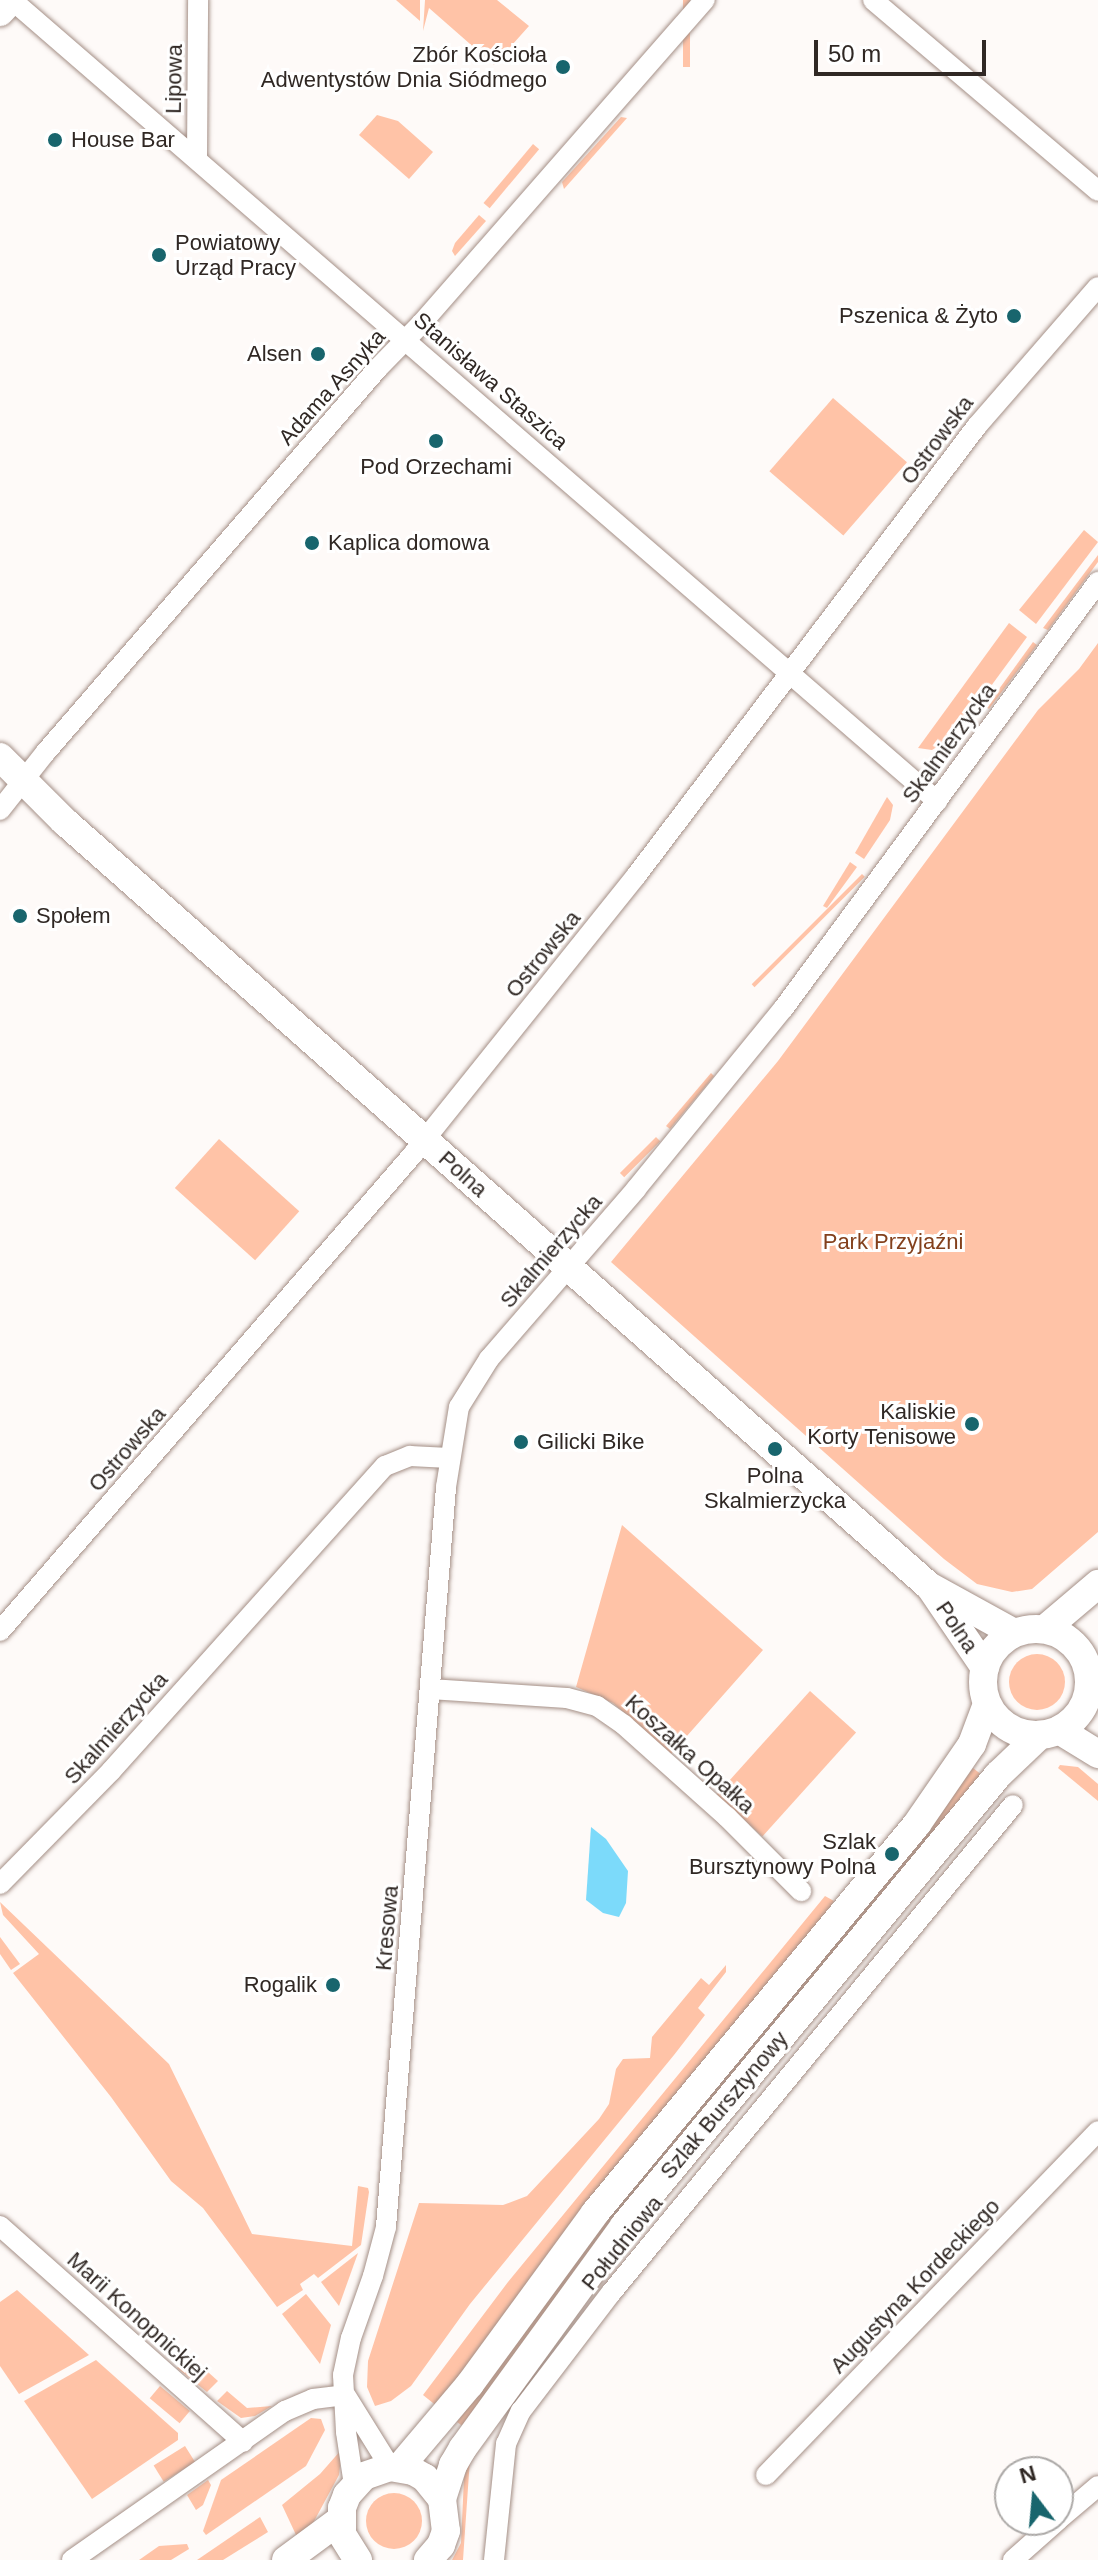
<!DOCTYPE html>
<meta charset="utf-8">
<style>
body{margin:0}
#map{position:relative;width:1098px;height:2560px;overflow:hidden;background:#fefaf8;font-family:Helvetica,sans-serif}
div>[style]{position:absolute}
.green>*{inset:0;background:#ffc3a7;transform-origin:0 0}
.round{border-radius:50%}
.water>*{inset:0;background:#7cdafa}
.roads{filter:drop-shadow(0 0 2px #a48f86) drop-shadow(0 0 2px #a48f86)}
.street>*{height:20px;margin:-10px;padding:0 10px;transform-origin:10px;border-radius:10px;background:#fff}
.secondary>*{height:28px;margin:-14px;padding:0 14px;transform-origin:14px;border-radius:14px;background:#fff}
.secondary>.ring{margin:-14px;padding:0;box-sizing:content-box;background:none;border:28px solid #fff;border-radius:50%}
.dots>*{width:22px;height:22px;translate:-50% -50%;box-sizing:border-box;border:4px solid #fff;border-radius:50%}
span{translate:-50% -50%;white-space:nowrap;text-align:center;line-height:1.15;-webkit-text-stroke:6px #fff;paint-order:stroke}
.poi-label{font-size:22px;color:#302824}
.right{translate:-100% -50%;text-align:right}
.left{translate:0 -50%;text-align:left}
.street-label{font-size:22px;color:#302824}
.park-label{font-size:22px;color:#83401c}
.north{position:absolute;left:994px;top:2456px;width:80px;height:80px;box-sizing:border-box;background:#fff;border:2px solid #aca9a7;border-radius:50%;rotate:344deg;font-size:22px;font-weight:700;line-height:32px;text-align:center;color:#302824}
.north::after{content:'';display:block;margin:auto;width:28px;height:36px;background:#18656d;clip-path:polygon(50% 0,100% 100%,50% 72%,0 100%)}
.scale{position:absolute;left:814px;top:40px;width:172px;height:36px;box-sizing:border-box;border:4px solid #302824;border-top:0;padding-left:10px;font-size:24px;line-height:28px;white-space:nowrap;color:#302824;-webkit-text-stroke:6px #fff;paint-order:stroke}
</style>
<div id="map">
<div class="green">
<i style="clip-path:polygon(396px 0,420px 0,420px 21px)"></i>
<i style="clip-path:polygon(425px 0,497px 0,529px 26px,494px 65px,429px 8px,423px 31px)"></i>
<i style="left:683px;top:0;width:7px;height:67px"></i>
<i style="clip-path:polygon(377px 115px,398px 121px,433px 152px,409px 179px,359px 135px)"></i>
<i style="clip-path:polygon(621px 117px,627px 118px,564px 189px,562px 182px)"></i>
<i style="left:533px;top:144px;width:8px;height:77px;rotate:40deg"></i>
<i style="clip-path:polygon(479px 215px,486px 221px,455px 256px,452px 251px,455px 243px)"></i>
<i style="left:833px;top:398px;width:98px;height:97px;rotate:41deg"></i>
<i style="clip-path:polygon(1084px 530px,1098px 542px,1036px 624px,1019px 610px)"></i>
<i style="clip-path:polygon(1098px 555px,1098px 562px,1048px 630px,1043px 628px)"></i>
<i style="clip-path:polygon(1009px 623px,1027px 637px,955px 735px,932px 750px,918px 748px)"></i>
<i style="clip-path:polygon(1033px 642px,1037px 645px,989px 709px,986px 707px)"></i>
<i style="clip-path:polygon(1098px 643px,1098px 1532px,1032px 1589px,1012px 1592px,977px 1584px,944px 1559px,611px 1262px,778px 1061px,1038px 710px,1079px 669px)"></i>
<i style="clip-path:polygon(887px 797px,893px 805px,890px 820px,864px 859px,855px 853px)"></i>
<i style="clip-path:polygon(850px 862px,857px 867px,827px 908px,823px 906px)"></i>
<i style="left:862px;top:874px;width:4px;height:156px;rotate:45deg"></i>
<i style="clip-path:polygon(711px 1073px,714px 1076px,670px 1129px,666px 1126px)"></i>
<i style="left:656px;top:1137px;width:6px;height:51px;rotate:45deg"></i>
<i style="left:219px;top:1139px;width:108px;height:66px;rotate:42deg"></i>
<i style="clip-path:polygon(622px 1525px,763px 1650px,671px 1754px,613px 1703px,576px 1687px)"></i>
<i class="round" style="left:1009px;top:1654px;width:56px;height:56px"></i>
<i style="left:810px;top:1691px;width:62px;height:140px;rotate:42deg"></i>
<i style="clip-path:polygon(1060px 1765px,1078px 1767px,1098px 1784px,1098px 1801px,1058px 1768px)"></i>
<i style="clip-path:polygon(973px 1768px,982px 1775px,600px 2237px,464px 2427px,457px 2422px,593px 2238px,939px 1816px)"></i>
<i style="clip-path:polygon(825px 1896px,834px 1901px,829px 1909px,546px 2256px,438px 2407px,423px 2395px,508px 2282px)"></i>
<i style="clip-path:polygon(0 1902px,169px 2064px,252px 2234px,352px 2246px,358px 2186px,368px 2188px,369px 2192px,361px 2245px,318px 2278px,314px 2274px,300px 2284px,303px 2290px,277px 2307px,203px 2208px,171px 2181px,111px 2097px,13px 1973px,39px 1954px,3px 1915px)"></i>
<i style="clip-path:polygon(0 1937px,20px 1964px,11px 1970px,0 1954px)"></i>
<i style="clip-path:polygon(726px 1965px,726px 1972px,698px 2008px,705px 2015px,674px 2055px,470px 2304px,411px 2386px,391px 2401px,375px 2406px,367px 2387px,368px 2361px,419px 2203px,503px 2205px,527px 2196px,599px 2119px,609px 2104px,616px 2069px,623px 2059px,650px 2058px,652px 2037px,701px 1978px,709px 1985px)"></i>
<i style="clip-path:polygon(358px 2253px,339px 2306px,321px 2282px)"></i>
<i style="clip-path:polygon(17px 2290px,89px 2355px,19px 2394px,0 2366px,0 2302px)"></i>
<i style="clip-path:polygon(306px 2294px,331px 2325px,320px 2364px,282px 2314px)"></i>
<i style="clip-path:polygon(189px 2355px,218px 2381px,207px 2392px,177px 2368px)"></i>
<i style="clip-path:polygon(96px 2360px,178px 2433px,178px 2440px,92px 2499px,24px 2401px)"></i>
<i style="left:160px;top:2386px;width:39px;height:16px;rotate:40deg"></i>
<i style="clip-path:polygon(227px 2391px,247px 2408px,272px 2406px,255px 2416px,241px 2418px,217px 2401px)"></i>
<i style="clip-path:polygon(311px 2418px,321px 2419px,325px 2430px,306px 2466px,206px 2535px,203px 2531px,221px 2480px)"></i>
<i style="left:185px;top:2446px;width:19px;height:37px;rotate:58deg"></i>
<i style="clip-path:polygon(342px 2449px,339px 2475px,312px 2525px,297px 2537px,282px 2505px,320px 2474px)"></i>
<i style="clip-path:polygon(470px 2459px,463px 2560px,452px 2560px,461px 2543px,464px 2478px)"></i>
<i style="clip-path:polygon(208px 2480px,211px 2485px,203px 2505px,196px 2510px,187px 2495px)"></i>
<i class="round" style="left:366px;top:2493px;width:56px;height:56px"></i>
<i style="clip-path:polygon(260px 2517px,268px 2532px,223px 2560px,197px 2560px)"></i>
<i style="clip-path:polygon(187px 2544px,189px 2549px,171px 2560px,139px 2560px,159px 2546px)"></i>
</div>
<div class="water">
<i style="clip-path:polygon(591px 1827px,606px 1839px,628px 1871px,626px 1903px,619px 1917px,603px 1913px,586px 1900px)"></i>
</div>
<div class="roads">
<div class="street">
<i style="left:12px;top:0;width:1224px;rotate:40.89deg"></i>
<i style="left:873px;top:0;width:295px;rotate:40.3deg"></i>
<i style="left:197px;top:158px;width:158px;rotate:-89.6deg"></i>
<i style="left:0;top:810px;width:73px;rotate:-51.7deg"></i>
<i style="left:45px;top:753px;width:509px;rotate:-49.14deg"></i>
<i style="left:378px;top:368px;width:62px;rotate:-45.7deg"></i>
<i style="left:421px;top:324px;width:431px;rotate:-48.8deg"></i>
<i style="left:0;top:1631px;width:632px;rotate:-49.1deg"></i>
<i style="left:414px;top:1153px;width:355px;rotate:-51.3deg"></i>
<i style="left:636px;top:876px;width:565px;rotate:-52.85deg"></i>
<i style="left:977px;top:426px;width:184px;rotate:-49deg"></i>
<i style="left:430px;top:1689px;width:137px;rotate:3.8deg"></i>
<i style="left:567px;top:1698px;width:31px;rotate:15deg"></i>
<i style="left:597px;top:1706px;width:33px;rotate:35deg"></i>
<i style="left:624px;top:1725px;width:138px;rotate:41.8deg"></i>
<i style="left:727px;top:1817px;width:105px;rotate:45deg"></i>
<i style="left:0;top:1884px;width:158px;rotate:-45.5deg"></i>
<i style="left:111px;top:1771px;width:410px;rotate:-48.1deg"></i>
<i style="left:385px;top:1466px;width:27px;rotate:-22deg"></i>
<i style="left:410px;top:1456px;width:39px;rotate:3deg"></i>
<i style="left:0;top:2226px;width:325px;rotate:41.6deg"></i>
<i style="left:346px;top:2396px;width:84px;rotate:58.2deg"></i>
<i style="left:766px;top:2475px;width:478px;rotate:-46deg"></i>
<i style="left:354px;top:2485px;width:54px;rotate:-98.6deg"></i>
<i style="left:346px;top:2432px;width:57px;rotate:-93deg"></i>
<i style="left:343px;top:2375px;width:38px;rotate:-78deg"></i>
<i style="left:351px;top:2338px;width:66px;rotate:-70.5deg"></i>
<i style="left:373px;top:2276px;width:51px;rotate:-75.1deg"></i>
<i style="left:386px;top:2227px;width:742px;rotate:-85.36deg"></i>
<i style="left:446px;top:1487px;width:81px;rotate:-80.8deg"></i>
<i style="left:459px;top:1407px;width:57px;rotate:-58deg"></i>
<i style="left:489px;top:1359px;width:225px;rotate:-49.1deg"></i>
<i style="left:636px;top:1189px;width:232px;rotate:-50.8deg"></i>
<i style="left:783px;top:1009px;width:531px;rotate:-53.58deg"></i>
<i style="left:1058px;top:2520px;width:52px;rotate:-40.4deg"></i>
<i style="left:72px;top:2560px;width:260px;rotate:-35deg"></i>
<i style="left:285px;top:2411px;width:30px;rotate:-23deg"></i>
<i style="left:313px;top:2399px;width:32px;rotate:-7deg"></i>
<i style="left:494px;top:2560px;width:117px;rotate:-84.1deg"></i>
<i style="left:506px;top:2444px;width:36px;rotate:-66deg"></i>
<i style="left:521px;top:2411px;width:148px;rotate:-52.7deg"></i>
<i style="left:611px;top:2293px;width:632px;rotate:-50.52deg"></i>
<i style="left:1013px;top:2560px;width:60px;rotate:-41.6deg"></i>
</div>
<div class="secondary">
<i style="left:0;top:12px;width:16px;rotate:-47deg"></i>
<i style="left:0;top:757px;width:91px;rotate:45deg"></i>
<i style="left:64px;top:821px;width:1155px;rotate:41.49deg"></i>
<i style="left:929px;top:1586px;width:97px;rotate:28.9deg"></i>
<i style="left:932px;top:1590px;width:94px;rotate:55.8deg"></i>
<i class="ring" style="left:983px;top:1629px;width:78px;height:78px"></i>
<i style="left:1045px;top:1629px;width:70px;rotate:-40.3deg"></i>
<i style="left:1059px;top:1730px;width:46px;rotate:31.6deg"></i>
<i style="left:399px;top:2468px;width:110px;rotate:-49.8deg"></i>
<i style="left:470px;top:2384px;width:212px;rotate:-53.8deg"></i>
<i style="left:595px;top:2213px;width:505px;rotate:-50.38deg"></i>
<i style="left:917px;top:1824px;width:97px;rotate:-55.5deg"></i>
<i style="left:972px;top:1744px;width:43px;rotate:-69.4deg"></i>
<i style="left:442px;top:2499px;width:36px;rotate:-72deg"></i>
<i style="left:453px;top:2465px;width:20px;rotate:-60deg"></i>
<i style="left:463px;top:2448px;width:274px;rotate:-54deg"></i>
<i style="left:624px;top:2226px;width:586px;rotate:-50.33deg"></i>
<i style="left:998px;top:1775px;width:58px;rotate:-43.6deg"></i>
<i style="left:286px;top:2560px;width:67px;rotate:-36.5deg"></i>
<i style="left:358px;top:2560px;width:31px;rotate:-122deg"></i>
<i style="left:342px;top:2534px;width:26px;rotate:-90deg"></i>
<i style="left:342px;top:2508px;width:14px;rotate:-69deg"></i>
<i style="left:347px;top:2495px;width:25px;rotate:-48deg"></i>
<i style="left:364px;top:2476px;width:28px;rotate:-19deg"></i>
<i style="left:390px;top:2467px;width:23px;rotate:10deg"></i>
<i style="left:413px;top:2471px;width:14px;rotate:30deg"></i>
<i style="left:425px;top:2478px;width:27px;rotate:51deg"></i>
<i style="left:442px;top:2499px;width:32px;rotate:83deg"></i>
<i style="left:446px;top:2531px;width:15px;rotate:110deg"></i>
<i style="left:441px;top:2545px;width:20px;rotate:131deg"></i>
</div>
</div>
<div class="dots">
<i style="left:563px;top:67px;background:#18656d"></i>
<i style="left:55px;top:140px;background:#18656d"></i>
<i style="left:159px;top:255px;background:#18656d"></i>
<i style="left:1014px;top:316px;background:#18656d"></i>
<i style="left:318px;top:354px;background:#18656d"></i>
<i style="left:436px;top:441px;background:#18656d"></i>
<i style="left:312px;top:543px;background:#18656d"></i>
<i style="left:20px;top:916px;background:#18656d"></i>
<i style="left:972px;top:1424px;background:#18656d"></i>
<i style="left:521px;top:1442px;background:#18656d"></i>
<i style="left:775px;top:1449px;background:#18656d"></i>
<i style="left:892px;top:1854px;background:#18656d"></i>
<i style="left:333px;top:1985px;background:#18656d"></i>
</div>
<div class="poi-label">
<span class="right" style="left:547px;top:67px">Zbór Kościoła<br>Adwentystów Dnia Siódmego</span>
<span class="left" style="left:71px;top:140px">House Bar</span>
<span class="left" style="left:175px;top:255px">Powiatowy<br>Urząd Pracy</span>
<span class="right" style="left:998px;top:316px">Pszenica &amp; Żyto</span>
<span class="right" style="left:302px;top:354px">Alsen</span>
<span style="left:436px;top:467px">Pod Orzechami</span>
<span class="left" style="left:328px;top:543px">Kaplica domowa</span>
<span class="left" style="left:36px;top:916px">Społem</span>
<span class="right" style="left:956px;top:1424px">Kaliskie<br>Korty Tenisowe</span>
<span class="left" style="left:537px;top:1442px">Gilicki Bike</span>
<span style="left:775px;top:1488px">Polna<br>Skalmierzycka</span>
<span class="right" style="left:876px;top:1854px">Szlak<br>Bursztynowy Polna</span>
<span class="right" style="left:317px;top:1985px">Rogalik</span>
</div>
<div class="street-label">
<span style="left:174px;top:79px;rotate:-89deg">Lipowa</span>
<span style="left:491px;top:381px;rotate:41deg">Stanisława Staszica</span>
<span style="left:332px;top:387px;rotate:-48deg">Adama Asnyka</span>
<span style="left:937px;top:440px;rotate:-53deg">Ostrowska</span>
<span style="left:949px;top:743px;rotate:-54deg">Skalmierzycka</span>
<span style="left:543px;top:954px;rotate:-51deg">Ostrowska</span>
<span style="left:463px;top:1174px;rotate:42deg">Polna</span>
<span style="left:551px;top:1251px;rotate:-49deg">Skalmierzycka</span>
<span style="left:127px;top:1449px;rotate:-49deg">Ostrowska</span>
<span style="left:957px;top:1627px;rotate:56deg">Polna</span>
<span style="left:116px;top:1728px;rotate:-48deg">Skalmierzycka</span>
<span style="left:690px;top:1754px;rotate:42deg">Koszałka Opałka</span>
<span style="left:387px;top:1928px;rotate:-85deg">Kresowa</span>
<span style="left:724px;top:2105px;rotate:-50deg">Szlak Bursztynowy</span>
<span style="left:622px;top:2243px;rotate:-51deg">Południowa</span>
<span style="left:915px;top:2286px;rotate:-46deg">Augustyna Kordeckiego</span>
<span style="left:137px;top:2316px;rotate:42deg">Marii Konopnickiej</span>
</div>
<div class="park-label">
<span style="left:893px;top:1242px">Park Przyjaźni</span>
</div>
<div class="north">N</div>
<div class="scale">50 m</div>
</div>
